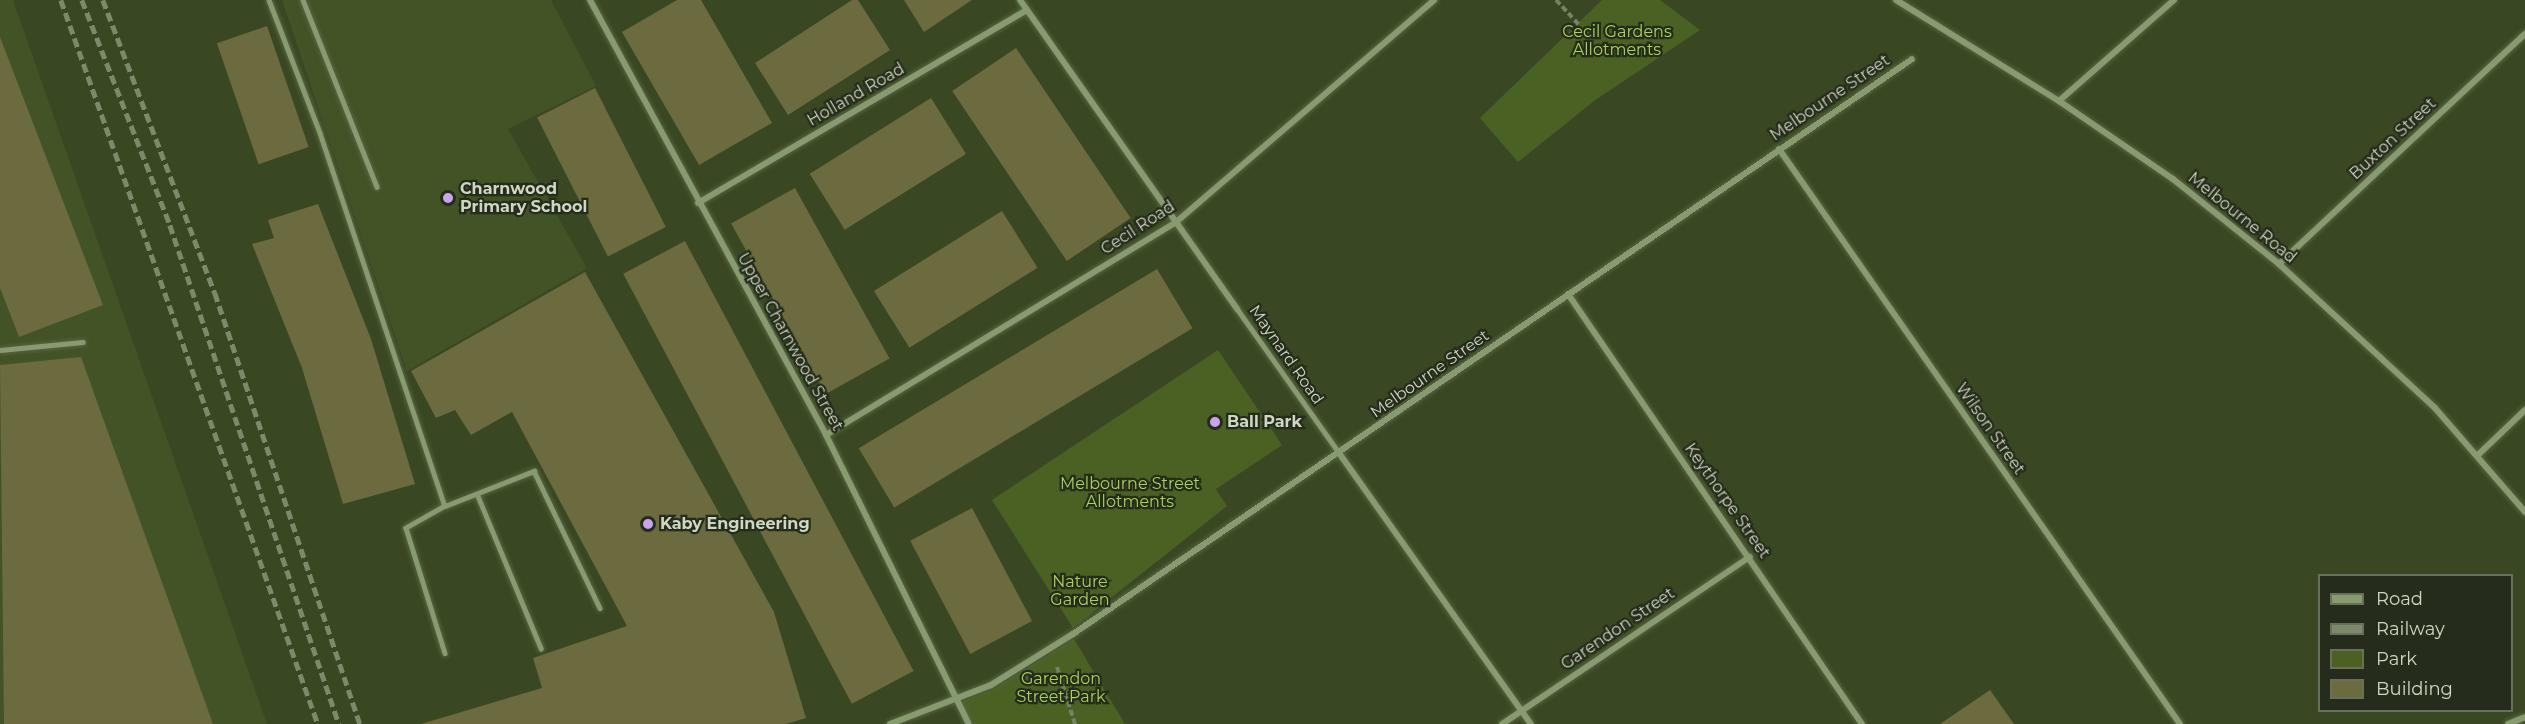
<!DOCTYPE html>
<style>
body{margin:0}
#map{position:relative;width:2525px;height:724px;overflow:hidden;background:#394822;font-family:Montserrat,sans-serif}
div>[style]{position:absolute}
.built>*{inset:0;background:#425326}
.green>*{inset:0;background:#4b6124}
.building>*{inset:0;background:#6c6a3f;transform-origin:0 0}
.path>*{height:4px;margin-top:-2px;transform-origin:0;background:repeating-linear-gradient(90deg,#758263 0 6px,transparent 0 9px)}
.roads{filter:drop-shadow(0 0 2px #586443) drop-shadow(0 0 2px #586443)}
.service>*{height:4.5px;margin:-2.25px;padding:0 2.25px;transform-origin:2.25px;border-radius:2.25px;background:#889a70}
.pedestrian>*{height:5px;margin:-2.5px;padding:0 2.5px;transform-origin:2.5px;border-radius:2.5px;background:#889a70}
.minor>*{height:6px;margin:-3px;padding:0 3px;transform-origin:3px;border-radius:3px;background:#889a70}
.rail>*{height:4.5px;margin-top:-2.25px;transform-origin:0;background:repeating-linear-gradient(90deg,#7c896a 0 9px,transparent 0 13.5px)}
.dots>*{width:16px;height:16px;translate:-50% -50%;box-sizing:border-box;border:3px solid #252c1b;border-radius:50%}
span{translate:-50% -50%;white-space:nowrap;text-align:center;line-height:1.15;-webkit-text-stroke:4.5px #252c1b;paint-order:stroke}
.park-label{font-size:16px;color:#a7d558}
.street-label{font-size:16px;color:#cdd7c1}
.poi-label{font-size:16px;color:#cdd7c1;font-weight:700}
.left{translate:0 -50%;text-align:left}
.legend{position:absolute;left:2318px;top:574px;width:195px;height:138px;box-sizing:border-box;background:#252c1b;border:2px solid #68705d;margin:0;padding:8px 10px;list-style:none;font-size:18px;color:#cdd7c1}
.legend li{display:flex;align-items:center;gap:12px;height:30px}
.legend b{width:30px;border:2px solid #68705d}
</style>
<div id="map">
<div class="built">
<i style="clip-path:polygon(0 0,13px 0,267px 724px,0 724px)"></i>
<i style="clip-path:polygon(282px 0,551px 0,596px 86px,508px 129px,587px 268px,407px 371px)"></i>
</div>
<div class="green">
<i style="clip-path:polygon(1602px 0,1660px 0,1700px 30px,1594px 101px,1518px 162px,1480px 118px)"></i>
<i style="clip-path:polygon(1218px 350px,1282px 445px,1216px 489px,1227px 506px,1073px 628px,992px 500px)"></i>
<i style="clip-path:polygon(1074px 639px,1125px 724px,973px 724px,961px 702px,993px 689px)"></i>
</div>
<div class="building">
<i style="clip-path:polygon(677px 0,701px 0,772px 123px,699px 165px,622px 32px)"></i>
<i style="clip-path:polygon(852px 0,858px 0,890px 50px,788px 115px,755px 63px)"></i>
<i style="clip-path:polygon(904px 0,972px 0,924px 32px)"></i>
<i style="left:267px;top:26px;width:128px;height:53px;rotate:71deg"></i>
<i style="clip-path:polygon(0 37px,103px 305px,19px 337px,0 288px)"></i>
<i style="left:1016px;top:48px;width:205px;height:77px;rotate:56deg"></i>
<i style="left:595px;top:88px;width:156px;height:65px;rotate:63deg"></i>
<i style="left:931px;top:98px;width:66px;height:143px;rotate:58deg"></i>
<i style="left:795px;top:188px;width:195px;height:73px;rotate:61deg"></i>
<i style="clip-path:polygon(318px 204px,371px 339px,415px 484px,343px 504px,302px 368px,252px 244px,274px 238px,268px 220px)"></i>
<i style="left:1002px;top:211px;width:67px;height:151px;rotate:58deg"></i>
<i style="left:685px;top:241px;width:487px;height:70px;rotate:62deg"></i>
<i style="left:1157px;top:269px;width:69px;height:348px;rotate:59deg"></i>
<i style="clip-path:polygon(585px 272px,774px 612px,806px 718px,786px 724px,421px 724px,542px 688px,533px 658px,627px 626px,512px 412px,471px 435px,455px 410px,436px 418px,411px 371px)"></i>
<i style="clip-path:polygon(81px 357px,213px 724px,4px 724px,0 365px)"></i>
<i style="left:972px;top:508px;width:128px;height:70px;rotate:62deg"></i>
<i style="clip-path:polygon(1990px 690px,2014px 724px,1940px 724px)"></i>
</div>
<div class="path">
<i style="left:1556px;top:0;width:33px;rotate:47deg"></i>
<i style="left:1057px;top:667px;width:60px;rotate:72.5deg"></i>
</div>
<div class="roads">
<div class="service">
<i style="left:269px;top:0;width:142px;rotate:69deg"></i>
<i style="left:320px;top:133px;width:393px;rotate:71.5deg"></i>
<i style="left:445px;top:506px;width:45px;rotate:150.6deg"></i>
<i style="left:406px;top:528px;width:131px;rotate:72.7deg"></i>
<i style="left:303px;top:0;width:201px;rotate:68.4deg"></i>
<i style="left:0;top:350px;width:83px;rotate:-5.5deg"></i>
<i style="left:478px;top:496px;width:165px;rotate:67.5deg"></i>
<i style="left:445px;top:506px;width:96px;rotate:-21.5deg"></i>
<i style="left:534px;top:471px;width:152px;rotate:64.3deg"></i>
</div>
<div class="pedestrian">
<i style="left:1237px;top:309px;width:176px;rotate:54.7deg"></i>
</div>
<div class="minor">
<i style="left:590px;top:0;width:495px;rotate:61.5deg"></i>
<i style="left:826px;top:435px;width:322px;rotate:63.7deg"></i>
<i style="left:1020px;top:0;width:378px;rotate:54.9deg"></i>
<i style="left:1896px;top:0;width:192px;rotate:31.8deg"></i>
<i style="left:2059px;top:101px;width:138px;rotate:34.4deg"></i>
<i style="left:2173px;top:179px;width:136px;rotate:38.7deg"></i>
<i style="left:2279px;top:264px;width:212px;rotate:42.7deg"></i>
<i style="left:2435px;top:408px;width:138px;rotate:49.1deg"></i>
<i style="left:2059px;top:101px;width:153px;rotate:-41.3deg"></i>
<i style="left:1779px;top:149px;width:701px;rotate:55.11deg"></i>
<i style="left:698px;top:203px;width:381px;rotate:-30.4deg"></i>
<i style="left:2279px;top:264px;width:337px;rotate:-43.1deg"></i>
<i style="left:1568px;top:294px;width:521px;rotate:55.64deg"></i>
<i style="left:826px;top:435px;width:408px;rotate:-31.3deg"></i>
<i style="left:1175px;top:223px;width:342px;rotate:-40.7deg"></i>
<i style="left:1339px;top:453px;width:332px;rotate:54.7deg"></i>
<i style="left:2479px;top:454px;width:64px;rotate:-43.7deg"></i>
<i style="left:890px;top:724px;width:108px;rotate:-21.1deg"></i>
<i style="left:991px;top:685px;width:97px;rotate:-31.9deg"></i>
<i style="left:1073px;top:634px;width:1017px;rotate:-34.42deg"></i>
<i style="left:1502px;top:724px;width:299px;rotate:-34deg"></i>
<i style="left:2508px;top:724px;width:18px;rotate:-22deg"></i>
</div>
</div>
<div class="rail">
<i style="left:61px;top:0;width:768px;rotate:70.46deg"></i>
<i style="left:82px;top:0;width:242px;rotate:68.6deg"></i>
<i style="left:170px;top:225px;width:527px;rotate:71.29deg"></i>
<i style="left:103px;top:0;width:314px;rotate:69.1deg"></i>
<i style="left:215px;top:293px;width:455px;rotate:71.4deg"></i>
</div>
<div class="dots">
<i style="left:448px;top:198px;background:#c9a5ee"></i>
<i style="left:1215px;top:422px;background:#c9a5ee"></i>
<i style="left:648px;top:524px;background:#c9a5ee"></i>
</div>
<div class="park-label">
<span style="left:1617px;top:41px">Cecil Gardens<br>Allotments</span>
<span style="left:1130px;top:493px">Melbourne Street<br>Allotments</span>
<span style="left:1080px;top:591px">Nature<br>Garden</span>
<span style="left:1061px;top:688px">Garendon<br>Street Park</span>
</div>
<div class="street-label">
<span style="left:856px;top:95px;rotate:-30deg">Holland Road</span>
<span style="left:1830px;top:98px;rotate:-34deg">Melbourne Street</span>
<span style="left:2393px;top:139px;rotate:-43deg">Buxton Street</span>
<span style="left:2242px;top:218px;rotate:39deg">Melbourne Road</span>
<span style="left:1138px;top:228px;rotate:-33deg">Cecil Road</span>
<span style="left:790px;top:342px;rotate:61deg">Upper Charnwood Street</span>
<span style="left:1286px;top:355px;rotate:55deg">Maynard Road</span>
<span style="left:1430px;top:374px;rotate:-35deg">Melbourne Street</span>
<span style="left:1990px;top:429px;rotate:55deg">Wilson Street</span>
<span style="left:1727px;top:501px;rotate:55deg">Keythorpe Street</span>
<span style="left:1618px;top:629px;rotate:-34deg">Garendon Street</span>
</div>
<div class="poi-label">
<span class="left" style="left:460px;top:198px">Charnwood<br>Primary School</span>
<span class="left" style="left:1227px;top:422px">Ball Park</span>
<span class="left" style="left:660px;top:524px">Kaby Engineering</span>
</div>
<ul class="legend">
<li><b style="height:8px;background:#889a70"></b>Road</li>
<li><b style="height:8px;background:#7c896a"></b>Railway</li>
<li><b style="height:16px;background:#4b6124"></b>Park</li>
<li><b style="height:16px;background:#6c6a3f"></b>Building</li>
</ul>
</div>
